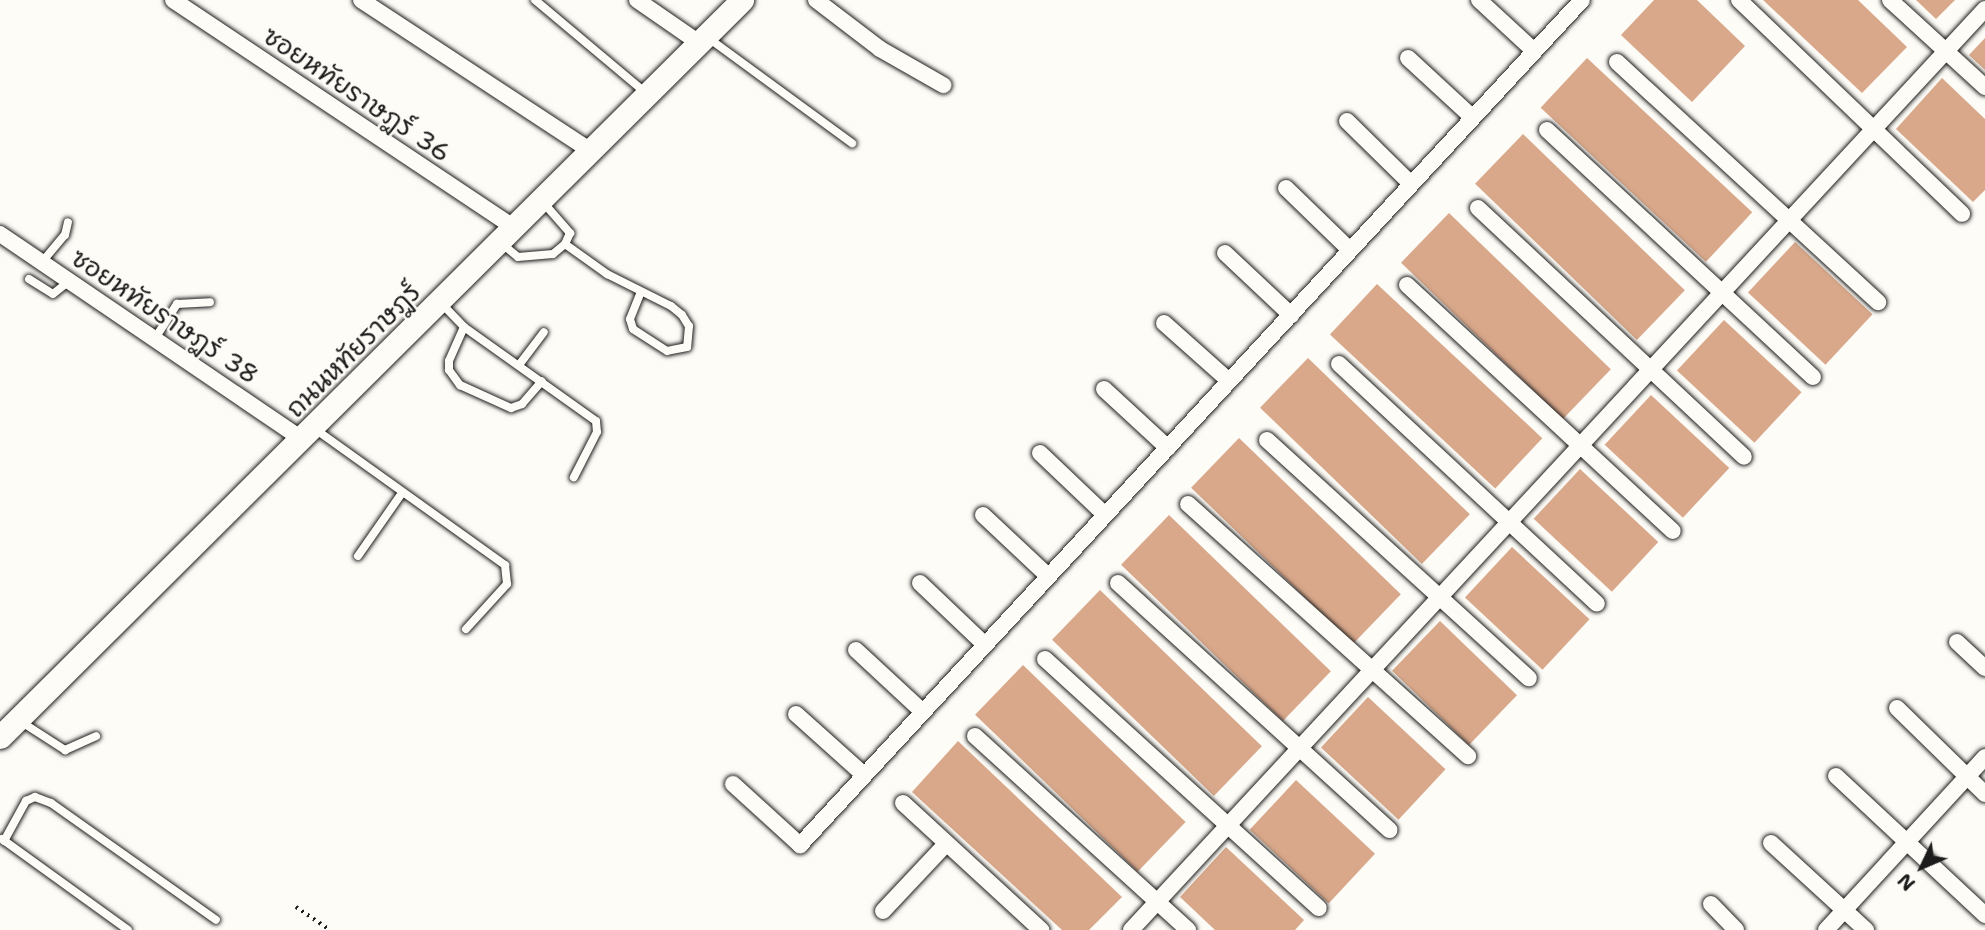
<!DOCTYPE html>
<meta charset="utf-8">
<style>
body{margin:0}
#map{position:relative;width:1985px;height:930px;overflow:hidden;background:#fdfcf7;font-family:"Shantell Sans","Playpen Sans Thai",sans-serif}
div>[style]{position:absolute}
.building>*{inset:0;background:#d9a88b;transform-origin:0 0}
.path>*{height:3.5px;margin-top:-1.75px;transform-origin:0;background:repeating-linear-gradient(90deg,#1c1c1c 0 2px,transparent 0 7px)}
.roads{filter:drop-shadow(0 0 2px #1c1c1c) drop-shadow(0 0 2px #1c1c1c)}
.lane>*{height:8px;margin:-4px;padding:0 4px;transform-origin:4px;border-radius:4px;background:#fdfcf7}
.street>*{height:16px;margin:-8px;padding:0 8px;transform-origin:8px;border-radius:8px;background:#fdfcf7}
.secondary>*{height:23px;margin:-11.5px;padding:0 11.5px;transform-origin:11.5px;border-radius:11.5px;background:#fdfcf7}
span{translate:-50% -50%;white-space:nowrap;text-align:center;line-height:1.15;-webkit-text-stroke:5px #fdfcf7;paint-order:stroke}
.street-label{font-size:26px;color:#1c1c1c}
.north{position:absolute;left:1887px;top:832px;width:70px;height:70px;-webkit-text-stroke:5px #fdfcf7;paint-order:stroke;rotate:226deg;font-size:19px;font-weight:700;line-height:28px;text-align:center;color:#1c1c1c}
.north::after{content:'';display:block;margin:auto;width:24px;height:32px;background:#1c1c1c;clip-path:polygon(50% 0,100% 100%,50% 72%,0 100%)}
</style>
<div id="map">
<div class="building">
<i style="clip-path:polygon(1654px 0,1697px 0,1745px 46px,1692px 102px,1621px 35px)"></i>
<i style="clip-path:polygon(1763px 0,1858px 0,1907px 47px,1862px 93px)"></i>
<i style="clip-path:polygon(1916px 0,1955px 0,1936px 19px)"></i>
<i style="clip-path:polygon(1985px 38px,1985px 70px,1969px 55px)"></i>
<i style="left:1587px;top:58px;width:226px;height:68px;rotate:43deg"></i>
<i style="clip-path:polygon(1942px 78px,1985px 119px,1985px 190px,1973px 202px,1896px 129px)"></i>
<i style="left:1523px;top:134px;width:225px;height:69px;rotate:44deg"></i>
<i style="left:1449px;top:213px;width:225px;height:69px;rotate:44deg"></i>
<i style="left:1795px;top:242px;width:106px;height:69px;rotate:43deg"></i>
<i style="left:1377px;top:284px;width:226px;height:69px;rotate:43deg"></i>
<i style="left:1724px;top:320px;width:106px;height:69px;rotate:43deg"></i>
<i style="left:1308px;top:358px;width:225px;height:69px;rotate:44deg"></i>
<i style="left:1651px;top:395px;width:107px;height:68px;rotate:43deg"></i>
<i style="left:1239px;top:438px;width:225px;height:69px;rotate:44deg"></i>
<i style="left:1580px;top:469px;width:107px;height:68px;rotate:43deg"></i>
<i style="left:1169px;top:515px;width:225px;height:69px;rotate:44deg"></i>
<i style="left:1512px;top:547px;width:106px;height:69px;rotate:43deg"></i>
<i style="left:1100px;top:590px;width:225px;height:69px;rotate:44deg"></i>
<i style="left:1440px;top:621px;width:107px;height:69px;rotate:44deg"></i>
<i style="left:1023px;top:665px;width:226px;height:69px;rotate:44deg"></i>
<i style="left:1368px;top:697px;width:106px;height:69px;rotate:43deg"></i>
<i style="clip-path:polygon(958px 741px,1122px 897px,1089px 930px,1062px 930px,912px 792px)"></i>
<i style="left:1296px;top:780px;width:108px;height:68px;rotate:43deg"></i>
<i style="clip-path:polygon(1226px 847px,1304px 920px,1295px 930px,1215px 930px,1180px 897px)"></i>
</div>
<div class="path">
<i style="left:296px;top:907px;width:41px;rotate:34.1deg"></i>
</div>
<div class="roads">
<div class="lane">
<i style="left:535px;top:0;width:145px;rotate:40deg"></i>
<i style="left:707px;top:37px;width:180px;rotate:36.2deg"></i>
<i style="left:542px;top:201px;width:43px;rotate:48.8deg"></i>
<i style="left:570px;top:233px;width:12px;rotate:114deg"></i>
<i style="left:565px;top:244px;width:52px;rotate:35.5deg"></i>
<i style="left:607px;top:274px;width:72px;rotate:26.6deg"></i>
<i style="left:671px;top:306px;width:14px;rotate:39deg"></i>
<i style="left:682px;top:315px;width:13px;rotate:58deg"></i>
<i style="left:689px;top:326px;width:21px;rotate:95deg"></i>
<i style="left:687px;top:347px;width:20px;rotate:169deg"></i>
<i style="left:667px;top:351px;width:40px;rotate:-147.1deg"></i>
<i style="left:633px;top:329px;width:10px;rotate:-107deg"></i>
<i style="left:630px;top:319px;width:29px;rotate:-68deg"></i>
<i style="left:500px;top:242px;width:23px;rotate:40deg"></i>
<i style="left:518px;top:257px;width:35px;rotate:-5deg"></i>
<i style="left:553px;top:254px;width:16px;rotate:-40deg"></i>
<i style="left:42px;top:262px;width:35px;rotate:-50deg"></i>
<i style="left:65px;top:235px;width:13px;rotate:-77deg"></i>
<i style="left:29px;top:279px;width:28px;rotate:32deg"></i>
<i style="left:53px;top:294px;width:21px;rotate:-39deg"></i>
<i style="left:441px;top:303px;width:33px;rotate:46deg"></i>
<i style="left:464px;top:327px;width:162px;rotate:35.5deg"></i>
<i style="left:596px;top:421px;width:11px;rotate:85deg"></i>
<i style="left:597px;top:432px;width:51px;rotate:117.1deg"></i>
<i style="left:464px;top:327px;width:37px;rotate:114deg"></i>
<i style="left:449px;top:361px;width:9px;rotate:90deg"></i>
<i style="left:449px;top:370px;width:19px;rotate:54deg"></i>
<i style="left:460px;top:385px;width:56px;rotate:24.3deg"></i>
<i style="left:511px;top:408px;width:12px;rotate:-20deg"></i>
<i style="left:522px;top:404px;width:30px;rotate:-49deg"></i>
<i style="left:154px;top:340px;width:43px;rotate:-57.4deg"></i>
<i style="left:177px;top:304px;width:33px;rotate:-3deg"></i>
<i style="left:519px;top:365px;width:41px;rotate:-52.9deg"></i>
<i style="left:315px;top:429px;width:234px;rotate:35.6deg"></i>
<i style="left:505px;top:565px;width:19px;rotate:84deg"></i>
<i style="left:507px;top:584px;width:61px;rotate:132.3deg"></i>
<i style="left:358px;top:556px;width:77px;rotate:-55.1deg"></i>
<i style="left:20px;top:721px;width:54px;rotate:32.8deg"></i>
<i style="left:65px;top:750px;width:34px;rotate:-24deg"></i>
<i style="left:2px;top:839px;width:155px;rotate:35.8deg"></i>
<i style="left:4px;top:841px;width:46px;rotate:-61.2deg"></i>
<i style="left:26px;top:801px;width:10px;rotate:-24deg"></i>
<i style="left:35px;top:797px;width:17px;rotate:21deg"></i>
<i style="left:51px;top:803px;width:202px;rotate:35.3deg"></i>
</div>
<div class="street">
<i style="left:173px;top:0;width:411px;rotate:33.7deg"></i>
<i style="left:361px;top:0;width:275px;rotate:33.3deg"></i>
<i style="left:637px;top:0;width:75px;rotate:34.7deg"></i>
<i style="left:816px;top:0;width:81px;rotate:37.4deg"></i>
<i style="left:880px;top:49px;width:73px;rotate:29.7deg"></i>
<i style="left:1479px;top:0;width:75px;rotate:42.8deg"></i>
<i style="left:1739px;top:0;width:309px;rotate:43.8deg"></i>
<i style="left:1890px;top:0;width:129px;rotate:42.5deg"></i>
<i style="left:1408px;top:58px;width:88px;rotate:42.7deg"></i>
<i style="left:1617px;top:62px;width:355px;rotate:42.6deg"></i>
<i style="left:1347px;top:121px;width:90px;rotate:44.5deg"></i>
<i style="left:1547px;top:130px;width:363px;rotate:42.9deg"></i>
<i style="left:1286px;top:188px;width:89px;rotate:44.1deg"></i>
<i style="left:1478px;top:208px;width:364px;rotate:43.1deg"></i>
<i style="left:0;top:234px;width:365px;rotate:34.2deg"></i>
<i style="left:1225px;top:253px;width:91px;rotate:43.2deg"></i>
<i style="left:1407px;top:285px;width:362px;rotate:42.8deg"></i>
<i style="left:1164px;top:323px;width:87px;rotate:41.7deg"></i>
<i style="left:1339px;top:364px;width:352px;rotate:42.9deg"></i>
<i style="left:1104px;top:389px;width:87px;rotate:42.7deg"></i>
<i style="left:1267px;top:440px;width:354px;rotate:42.3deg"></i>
<i style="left:1040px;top:453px;width:90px;rotate:43.6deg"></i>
<i style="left:1188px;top:504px;width:377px;rotate:42deg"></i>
<i style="left:983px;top:515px;width:89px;rotate:43.2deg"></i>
<i style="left:920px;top:583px;width:90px;rotate:43.6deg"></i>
<i style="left:1118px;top:583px;width:367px;rotate:42.3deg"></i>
<i style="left:1957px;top:642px;width:38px;rotate:43deg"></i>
<i style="left:856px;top:650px;width:91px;rotate:42.8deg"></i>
<i style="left:1045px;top:659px;width:370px;rotate:42.3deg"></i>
<i style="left:1897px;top:708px;width:123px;rotate:44.3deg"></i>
<i style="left:796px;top:714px;width:91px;rotate:41.9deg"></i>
<i style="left:975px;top:736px;width:288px;rotate:42.3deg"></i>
<i style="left:1836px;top:776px;width:204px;rotate:43deg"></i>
<i style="left:733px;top:784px;width:91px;rotate:42.3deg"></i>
<i style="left:800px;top:845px;width:1151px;rotate:-47.22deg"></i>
<i style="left:903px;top:803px;width:188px;rotate:42.6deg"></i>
<i style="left:1771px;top:843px;width:129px;rotate:42.5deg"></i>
<i style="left:1711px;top:904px;width:36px;rotate:46deg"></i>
<i style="left:883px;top:911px;width:92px;rotate:-46.8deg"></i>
<i style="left:1131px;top:930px;width:1256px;rotate:-47.16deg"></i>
<i style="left:1826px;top:930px;width:235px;rotate:-47.4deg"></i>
</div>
<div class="secondary">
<i style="left:0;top:737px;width:1046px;rotate:-44.81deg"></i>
</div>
</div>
<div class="street-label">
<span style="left:357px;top:94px;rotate:34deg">ซอยหทัยราษฎร์ 36</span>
<span style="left:165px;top:316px;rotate:34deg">ซอยหทัยราษฎร์ 38</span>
<span style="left:353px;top:350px;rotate:-45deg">ถนนหทัยราษฎร์</span>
</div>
<div class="north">N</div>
</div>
